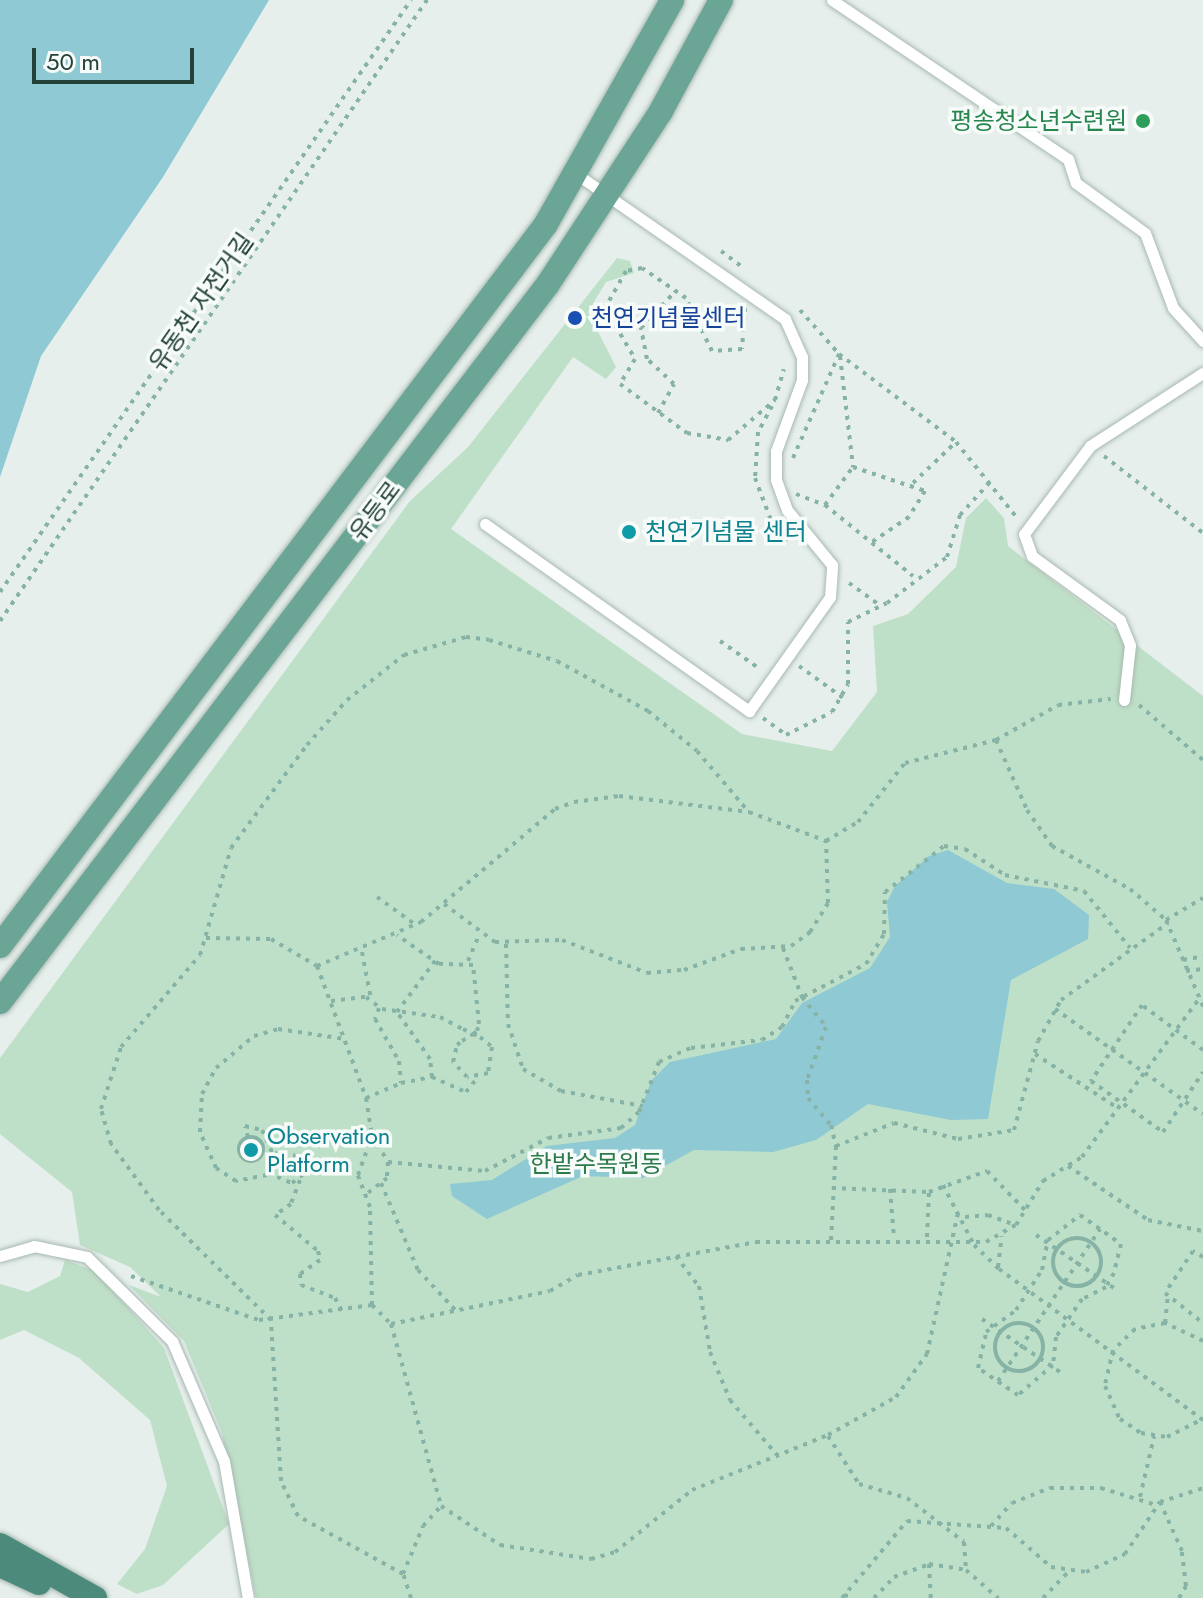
<!DOCTYPE html>
<meta charset="utf-8">
<style>
body{margin:0}
#map{position:relative;width:1203px;height:1598px;overflow:hidden;background:#e6efeb;font-family:Jost,"Noto Sans KR",sans-serif}
div>[style]{position:absolute}
.green>*{inset:0;background:#bfe0c8}
.water>*{inset:0;background:#8ec9d4}
.path>*{height:4px;margin-top:-2px;transform-origin:0;background:repeating-linear-gradient(90deg,#86b3a5 0 4px,transparent 0 10px)}
.path>.ring{margin:-2px;padding:0;box-sizing:content-box;background:none;border:4px solid #86b3a5;border-radius:50%}
.roads{filter:drop-shadow(0 0 2px #a8b8b2) drop-shadow(0 0 2px #a8b8b2)}
.service>*{height:11px;margin:-5.5px;padding:0 5.5px;transform-origin:5.5px;border-radius:5.5px;background:#fff}
.primary>*{height:24px;margin:-12px;padding:0 12px;transform-origin:12px;border-radius:12px;background:#6aa596}
.trunk>*{height:24px;margin:-12px;padding:0 12px;transform-origin:12px;border-radius:12px;background:#4c8a7c}
.dots>*{width:22px;height:22px;translate:-50% -50%;box-sizing:border-box;border:4px solid #f7fbf9;border-radius:50%}
span{translate:-50% -50%;white-space:nowrap;text-align:center;line-height:1.15;-webkit-text-stroke:7px #f7fbf9;paint-order:stroke}
.leisure-label{font-size:24px;color:#27864d}
.right{translate:-100% -50%;text-align:right}
.street-label{font-size:24px;color:#24423a}
.transit-label{font-size:24px;color:#164399}
.left{translate:0 -50%;text-align:left}
.culture-label{font-size:24px;color:#0d838f}
.park-label{font-size:24px;color:#2d7a4b}
.scale{position:absolute;left:32px;top:48px;width:162px;height:36px;box-sizing:border-box;border:4px solid #24423a;border-top:0;padding-left:10px;font-size:24px;line-height:28px;white-space:nowrap;color:#24423a;-webkit-text-stroke:6px #f7fbf9;paint-order:stroke}
</style>
<div id="map">
<div class="green">
<i style="clip-path:polygon(617px 258px,630px 261px,634px 273px,606px 282px,588px 312px,616px 367px,606px 379px,573px 357px,451px 529px,742px 734px,832px 751px,877px 692px,873px 626px,908px 614px,956px 567px,966px 518px,986px 498px,1004px 518px,1008px 546px,1203px 696px,1203px 1598px,256px 1598px,222px 1433px,184px 1341px,129px 1285px,161px 1297px,130px 1267px,80px 1245px,72px 1192px,0 1134px,0 1058px,410px 501px,468px 447px)"></i>
<i style="clip-path:polygon(65px 1260px,95px 1271px,164px 1348px,229px 1524px,163px 1585px,137px 1594px,117px 1584px,145px 1549px,167px 1486px,150px 1420px,79px 1358px,24px 1330px,0 1340px,0 1284px,28px 1292px,60px 1276px)"></i>
</div>
<div class="water">
<i style="clip-path:polygon(0 0,269px 0,163px 177px,41px 356px,0 477px)"></i>
<i style="clip-path:polygon(948px 850px,1007px 883px,1054px 889px,1089px 915px,1088px 939px,1011px 980px,988px 1119px,951px 1120px,868px 1104px,816px 1140px,773px 1152px,694px 1150px,643px 1178px,583px 1176px,487px 1219px,452px 1196px,450px 1184px,492px 1180px,547px 1146px,615px 1138px,635px 1125px,651px 1081px,670px 1062px,776px 1039px,802px 1003px,870px 968px,890px 937px,887px 902px,895px 886px,929px 856px)"></i>
</div>
<div class="path">
<i style="left:721px;top:251px;width:26px;rotate:37deg"></i>
<i style="left:745px;top:308px;width:41px;rotate:94.2deg"></i>
<i style="left:742px;top:349px;width:30px;rotate:176deg"></i>
<i style="left:712px;top:351px;width:59px;rotate:-116.1deg"></i>
<i style="left:686px;top:298px;width:53px;rotate:-145.7deg"></i>
<i style="left:642px;top:268px;width:16px;rotate:169deg"></i>
<i style="left:626px;top:271px;width:43px;rotate:119.6deg"></i>
<i style="left:605px;top:308px;width:59px;rotate:59.5deg"></i>
<i style="left:635px;top:359px;width:29px;rotate:121deg"></i>
<i style="left:620px;top:384px;width:83px;rotate:36.2deg"></i>
<i style="left:687px;top:433px;width:42px;rotate:9.7deg"></i>
<i style="left:728px;top:440px;width:62px;rotate:-40.4deg"></i>
<i style="left:775px;top:400px;width:32px;rotate:-74deg"></i>
<i style="left:800px;top:310px;width:59px;rotate:48.4deg"></i>
<i style="left:839px;top:354px;width:146px;rotate:36.9deg"></i>
<i style="left:956px;top:442px;width:97px;rotate:51.2deg"></i>
<i style="left:840px;top:356px;width:112px;rotate:83.3deg"></i>
<i style="left:853px;top:467px;width:76px;rotate:18.4deg"></i>
<i style="left:925px;top:491px;width:31px;rotate:122deg"></i>
<i style="left:909px;top:517px;width:45px;rotate:146deg"></i>
<i style="left:772px;top:406px;width:30px;rotate:118deg"></i>
<i style="left:758px;top:432px;width:46px;rotate:93.7deg"></i>
<i style="left:755px;top:478px;width:48px;rotate:69.3deg"></i>
<i style="left:772px;top:523px;width:28px;rotate:46deg"></i>
<i style="left:658px;top:413px;width:33px;rotate:-61deg"></i>
<i style="left:674px;top:384px;width:37px;rotate:-137deg"></i>
<i style="left:647px;top:359px;width:32px;rotate:-101deg"></i>
<i style="left:641px;top:328px;width:45px;rotate:-46.8deg"></i>
<i style="left:1104px;top:456px;width:125px;rotate:37.9deg"></i>
<i style="left:793px;top:458px;width:114px;rotate:-66.1deg"></i>
<i style="left:913px;top:483px;width:59px;rotate:-43.6deg"></i>
<i style="left:796px;top:494px;width:31px;rotate:21deg"></i>
<i style="left:825px;top:505px;width:113px;rotate:38.9deg"></i>
<i style="left:825px;top:505px;width:47px;rotate:-53.6deg"></i>
<i style="left:849px;top:583px;width:39px;rotate:36deg"></i>
<i style="left:0;top:592px;width:721px;rotate:-55.23deg"></i>
<i style="left:0;top:621px;width:754px;rotate:-55.49deg"></i>
<i style="left:720px;top:641px;width:49px;rotate:35deg"></i>
<i style="left:799px;top:666px;width:54px;rotate:36deg"></i>
<i style="left:1139px;top:705px;width:84px;rotate:40.7deg"></i>
<i style="left:763px;top:718px;width:29px;rotate:36deg"></i>
<i style="left:786px;top:735px;width:51px;rotate:-26.6deg"></i>
<i style="left:832px;top:712px;width:32px;rotate:-60deg"></i>
<i style="left:848px;top:684px;width:62px;rotate:-90deg"></i>
<i style="left:848px;top:622px;width:43px;rotate:-26deg"></i>
<i style="left:887px;top:603px;width:76px;rotate:-37.5deg"></i>
<i style="left:947px;top:557px;width:44px;rotate:-72.8deg"></i>
<i style="left:960px;top:515px;width:45px;rotate:-47.7deg"></i>
<i style="left:996px;top:740px;width:77px;rotate:66.1deg"></i>
<i style="left:1027px;top:810px;width:44px;rotate:55.2deg"></i>
<i style="left:1052px;top:846px;width:89px;rotate:28.9deg"></i>
<i style="left:1130px;top:889px;width:48px;rotate:40.7deg"></i>
<i style="left:1166px;top:920px;width:94px;rotate:66.7deg"></i>
<i style="left:377px;top:897px;width:48px;rotate:35.7deg"></i>
<i style="left:444px;top:904px;width:64px;rotate:36.7deg"></i>
<i style="left:495px;top:942px;width:67px;rotate:-1.7deg"></i>
<i style="left:562px;top:940px;width:91px;rotate:21.2deg"></i>
<i style="left:647px;top:973px;width:37px;rotate:-5deg"></i>
<i style="left:684px;top:970px;width:61px;rotate:-20.2deg"></i>
<i style="left:741px;top:949px;width:50px;rotate:-3.4deg"></i>
<i style="left:791px;top:946px;width:24px;rotate:-36deg"></i>
<i style="left:810px;top:932px;width:34px;rotate:-58deg"></i>
<i style="left:828px;top:903px;width:62px;rotate:-91.8deg"></i>
<i style="left:1166px;top:920px;width:43px;rotate:-30.7deg"></i>
<i style="left:206px;top:938px;width:65px;rotate:0.9deg"></i>
<i style="left:271px;top:939px;width:53px;rotate:30.4deg"></i>
<i style="left:317px;top:966px;width:141px;rotate:69.6deg"></i>
<i style="left:366px;top:1098px;width:38px;rotate:81deg"></i>
<i style="left:372px;top:1136px;width:31px;rotate:58deg"></i>
<i style="left:388px;top:1162px;width:16px;rotate:94deg"></i>
<i style="left:387px;top:1178px;width:24px;rotate:142deg"></i>
<i style="left:506px;top:944px;width:80px;rotate:88.6deg"></i>
<i style="left:508px;top:1024px;width:47px;rotate:71.6deg"></i>
<i style="left:523px;top:1069px;width:44px;rotate:30.1deg"></i>
<i style="left:561px;top:1091px;width:83px;rotate:10.4deg"></i>
<i style="left:783px;top:948px;width:53px;rotate:68.8deg"></i>
<i style="left:802px;top:997px;width:38px;rotate:51deg"></i>
<i style="left:826px;top:1027px;width:56px;rotate:109.7deg"></i>
<i style="left:807px;top:1080px;width:18px;rotate:87deg"></i>
<i style="left:808px;top:1098px;width:35px;rotate:50deg"></i>
<i style="left:831px;top:1125px;width:22px;rotate:77deg"></i>
<i style="left:836px;top:1146px;width:95px;rotate:93deg"></i>
<i style="left:362px;top:952px;width:48px;rotate:79.2deg"></i>
<i style="left:1183px;top:960px;width:20px;rotate:-11deg"></i>
<i style="left:468px;top:961px;width:28px;rotate:-67deg"></i>
<i style="left:317px;top:966px;width:113px;rotate:-22.9deg"></i>
<i style="left:421px;top:922px;width:175px;rotate:-40.1deg"></i>
<i style="left:555px;top:809px;width:20px;rotate:-20deg"></i>
<i style="left:574px;top:802px;width:45px;rotate:-7.6deg"></i>
<i style="left:619px;top:796px;width:131px;rotate:7deg"></i>
<i style="left:1186px;top:971px;width:17px;rotate:-7deg"></i>
<i style="left:331px;top:1001px;width:35px;rotate:-7deg"></i>
<i style="left:366px;top:997px;width:20px;rotate:37deg"></i>
<i style="left:382px;top:1009px;width:59px;rotate:7.9deg"></i>
<i style="left:440px;top:1017px;width:26px;rotate:28deg"></i>
<i style="left:463px;top:1029px;width:11px;rotate:27deg"></i>
<i style="left:473px;top:1034px;width:8px;rotate:23deg"></i>
<i style="left:480px;top:1037px;width:16px;rotate:40deg"></i>
<i style="left:492px;top:1047px;width:26px;rotate:99deg"></i>
<i style="left:488px;top:1073px;width:21px;rotate:169deg"></i>
<i style="left:467px;top:1077px;width:21px;rotate:-133deg"></i>
<i style="left:453px;top:1062px;width:17px;rotate:-77deg"></i>
<i style="left:457px;top:1045px;width:6px;rotate:-39deg"></i>
<i style="left:462px;top:1041px;width:13px;rotate:-32deg"></i>
<i style="left:473px;top:1034px;width:5px;rotate:-37deg"></i>
<i style="left:477px;top:1031px;width:7px;rotate:-74deg"></i>
<i style="left:479px;top:1024px;width:59px;rotate:-95.8deg"></i>
<i style="left:473px;top:965px;width:34px;rotate:-178deg"></i>
<i style="left:439px;top:964px;width:51px;rotate:-145.4deg"></i>
<i style="left:379px;top:1008px;width:12px;rotate:110deg"></i>
<i style="left:375px;top:1019px;width:48px;rotate:60.3deg"></i>
<i style="left:399px;top:1061px;width:22px;rotate:85deg"></i>
<i style="left:401px;top:1083px;width:32px;rotate:-11deg"></i>
<i style="left:432px;top:1077px;width:37px;rotate:24deg"></i>
<i style="left:466px;top:1092px;width:19px;rotate:-51deg"></i>
<i style="left:1055px;top:1009px;width:181px;rotate:35.4deg"></i>
<i style="left:1203px;top:1050px;width:76px;rotate:-143.6deg"></i>
<i style="left:1142px;top:1005px;width:92px;rotate:123.9deg"></i>
<i style="left:1091px;top:1081px;width:88px;rotate:35.3deg"></i>
<i style="left:1163px;top:1132px;width:72px;rotate:-56.3deg"></i>
<i style="left:1035px;top:1054px;width:100px;rotate:33.2deg"></i>
<i style="left:432px;top:1077px;width:18px;rotate:-96deg"></i>
<i style="left:430px;top:1059px;width:57px;rotate:-125.1deg"></i>
<i style="left:397px;top:1012px;width:64px;rotate:-53.3deg"></i>
<i style="left:366px;top:1098px;width:38px;rotate:-23deg"></i>
<i class="ring" style="left:239px;top:1137px;width:20px;height:20px"></i>
<i style="left:248px;top:1137px;width:11px;rotate:-105deg"></i>
<i style="left:245px;top:1126px;width:17px;rotate:13deg"></i>
<i style="left:262px;top:1130px;width:32px;rotate:66deg"></i>
<i style="left:275px;top:1159px;width:18px;rotate:117deg"></i>
<i style="left:267px;top:1175px;width:32px;rotate:169deg"></i>
<i style="left:236px;top:1181px;width:24px;rotate:-147deg"></i>
<i style="left:216px;top:1168px;width:39px;rotate:-114deg"></i>
<i style="left:200px;top:1132px;width:38px;rotate:-87deg"></i>
<i style="left:202px;top:1094px;width:30px;rotate:-62deg"></i>
<i style="left:216px;top:1068px;width:50px;rotate:-40.1deg"></i>
<i style="left:254px;top:1036px;width:25px;rotate:-16deg"></i>
<i style="left:278px;top:1029px;width:68px;rotate:8.5deg"></i>
<i style="left:836px;top:1146px;width:62px;rotate:-21.6deg"></i>
<i style="left:894px;top:1123px;width:66px;rotate:14deg"></i>
<i style="left:958px;top:1139px;width:57px;rotate:-9.1deg"></i>
<i style="left:1014px;top:1130px;width:92px;rotate:-74.9deg"></i>
<i style="left:1038px;top:1041px;width:47px;rotate:-60.7deg"></i>
<i style="left:1061px;top:1000px;width:132px;rotate:-35.7deg"></i>
<i style="left:388px;top:1162px;width:97px;rotate:5.3deg"></i>
<i style="left:485px;top:1171px;width:71px;rotate:-27.6deg"></i>
<i style="left:548px;top:1138px;width:74px;rotate:-7.8deg"></i>
<i style="left:621px;top:1128px;width:24px;rotate:-42deg"></i>
<i style="left:639px;top:1112px;width:54px;rotate:-68.2deg"></i>
<i style="left:659px;top:1062px;width:35px;rotate:-24deg"></i>
<i style="left:691px;top:1048px;width:71px;rotate:-6.4deg"></i>
<i style="left:762px;top:1040px;width:24px;rotate:-33deg"></i>
<i style="left:782px;top:1027px;width:29px;rotate:-63deg"></i>
<i style="left:795px;top:1001px;width:80px;rotate:-27.5deg"></i>
<i style="left:866px;top:964px;width:35px;rotate:-59deg"></i>
<i style="left:884px;top:934px;width:42px;rotate:-88.6deg"></i>
<i style="left:885px;top:892px;width:75px;rotate:-37.9deg"></i>
<i style="left:944px;top:846px;width:21px;rotate:8deg"></i>
<i style="left:965px;top:849px;width:48px;rotate:33deg"></i>
<i style="left:1005px;top:875px;width:81px;rotate:11.4deg"></i>
<i style="left:1084px;top:891px;width:73px;rotate:51.1deg"></i>
<i style="left:1068px;top:1166px;width:97px;rotate:34deg"></i>
<i style="left:1148px;top:1220px;width:56px;rotate:11.3deg"></i>
<i style="left:268px;top:1173px;width:26px;rotate:23deg"></i>
<i style="left:292px;top:1183px;width:18px;rotate:-38deg"></i>
<i style="left:306px;top:1172px;width:18px;rotate:-119deg"></i>
<i style="left:297px;top:1156px;width:22px;rotate:-172deg"></i>
<i style="left:300px;top:1180px;width:26px;rotate:111deg"></i>
<i style="left:291px;top:1204px;width:19px;rotate:145deg"></i>
<i style="left:275px;top:1215px;width:56px;rotate:39.9deg"></i>
<i style="left:318px;top:1251px;width:9px;rotate:77deg"></i>
<i style="left:320px;top:1260px;width:24px;rotate:145deg"></i>
<i style="left:300px;top:1274px;width:11px;rotate:85deg"></i>
<i style="left:301px;top:1285px;width:36px;rotate:21deg"></i>
<i style="left:335px;top:1298px;width:17px;rotate:62deg"></i>
<i style="left:381px;top:1183px;width:95px;rotate:67deg"></i>
<i style="left:418px;top:1270px;width:59px;rotate:47.1deg"></i>
<i style="left:943px;top:1185px;width:68px;rotate:62.7deg"></i>
<i style="left:974px;top:1245px;width:35px;rotate:44deg"></i>
<i style="left:999px;top:1269px;width:254px;rotate:36.5deg"></i>
<i style="left:832px;top:1188px;width:97px;rotate:2.4deg"></i>
<i style="left:929px;top:1192px;width:62px;rotate:-19.9deg"></i>
<i style="left:987px;top:1171px;width:56px;rotate:45.7deg"></i>
<i style="left:890px;top:1189px;width:49px;rotate:85.3deg"></i>
<i style="left:1080px;top:1215px;width:50px;rotate:35.3deg"></i>
<i style="left:1121px;top:1244px;width:30px;rotate:104deg"></i>
<i style="left:1114px;top:1273px;width:16px;rotate:120deg"></i>
<i style="left:1106px;top:1287px;width:27px;rotate:153deg"></i>
<i style="left:1082px;top:1299px;width:46px;rotate:124.4deg"></i>
<i style="left:1056px;top:1337px;width:28px;rotate:96deg"></i>
<i style="left:1053px;top:1365px;width:46px;rotate:139.4deg"></i>
<i style="left:1018px;top:1395px;width:48px;rotate:-146deg"></i>
<i style="left:978px;top:1368px;width:37px;rotate:-77deg"></i>
<i style="left:986px;top:1332px;width:37px;rotate:-36deg"></i>
<i style="left:1016px;top:1310px;width:48px;rotate:-57deg"></i>
<i style="left:1042px;top:1270px;width:31px;rotate:-79deg"></i>
<i style="left:1048px;top:1240px;width:41px;rotate:-38deg"></i>
<i style="left:965px;top:1217px;width:23px;rotate:-5deg"></i>
<i style="left:988px;top:1215px;width:30px;rotate:20deg"></i>
<i style="left:1036px;top:1235px;width:98px;rotate:34.2deg"></i>
<i style="left:927px;top:1237px;width:45px;rotate:-87.5deg"></i>
<i class="ring" style="left:1053px;top:1238px;width:44px;height:44px"></i>
<i style="left:676px;top:1256px;width:38px;rotate:53deg"></i>
<i style="left:699px;top:1286px;width:67px;rotate:80.5deg"></i>
<i style="left:710px;top:1352px;width:52px;rotate:67.4deg"></i>
<i style="left:730px;top:1400px;width:72px;rotate:49.5deg"></i>
<i style="left:1203px;top:1257px;width:12px;rotate:-149deg"></i>
<i style="left:1193px;top:1251px;width:50px;rotate:123.7deg"></i>
<i style="left:1165px;top:1293px;width:48px;rotate:38.3deg"></i>
<i style="left:998px;top:1267px;width:31px;rotate:-83deg"></i>
<i style="left:131px;top:1276px;width:135px;rotate:19deg"></i>
<i style="left:259px;top:1320px;width:114px;rotate:-7.6deg"></i>
<i style="left:372px;top:1305px;width:27px;rotate:45deg"></i>
<i style="left:391px;top:1324px;width:162px;rotate:-11.7deg"></i>
<i style="left:550px;top:1291px;width:32px;rotate:-30deg"></i>
<i style="left:578px;top:1275px;width:181px;rotate:-10.5deg"></i>
<i style="left:756px;top:1242px;width:230px"></i>
<i style="left:986px;top:1242px;width:34px;rotate:-30deg"></i>
<i style="left:1016px;top:1225px;width:52px;rotate:-58.5deg"></i>
<i style="left:1043px;top:1181px;width:46px;rotate:-31.6deg"></i>
<i style="left:1082px;top:1157px;width:195px;rotate:-53.5deg"></i>
<i style="left:372px;top:1305px;width:98px;rotate:-91.2deg"></i>
<i style="left:370px;top:1207px;width:34px;rotate:-111deg"></i>
<i style="left:358px;top:1175px;width:41px;rotate:-70.3deg"></i>
<i style="left:982px;top:1319px;width:98px;rotate:34.2deg"></i>
<i style="left:1165px;top:1323px;width:29px;rotate:-84deg"></i>
<i class="ring" style="left:995px;top:1323px;width:44px;height:44px"></i>
<i style="left:391px;top:1324px;width:189px;rotate:74.6deg"></i>
<i style="left:441px;top:1506px;width:71px;rotate:33.5deg"></i>
<i style="left:500px;top:1545px;width:92px;rotate:8.7deg"></i>
<i style="left:591px;top:1559px;width:25px;rotate:-16deg"></i>
<i style="left:615px;top:1552px;width:99px;rotate:-38.8deg"></i>
<i style="left:692px;top:1490px;width:147px;rotate:-22deg"></i>
<i style="left:828px;top:1435px;width:78px;rotate:-29.2deg"></i>
<i style="left:896px;top:1397px;width:53px;rotate:-54.2deg"></i>
<i style="left:927px;top:1354px;width:149px;rotate:-77.6deg"></i>
<i style="left:1203px;top:1341px;width:42px;rotate:-154.7deg"></i>
<i style="left:1165px;top:1323px;width:31px;rotate:169deg"></i>
<i style="left:1135px;top:1329px;width:30px;rotate:136deg"></i>
<i style="left:1113px;top:1350px;width:37px;rotate:103deg"></i>
<i style="left:1105px;top:1386px;width:36px;rotate:66deg"></i>
<i style="left:1120px;top:1419px;width:25px;rotate:34deg"></i>
<i style="left:1141px;top:1433px;width:26px;rotate:9deg"></i>
<i style="left:1167px;top:1437px;width:40px;rotate:-26.6deg"></i>
<i style="left:998px;top:1381px;width:183px;rotate:-56.1deg"></i>
<i style="left:828px;top:1436px;width:57px;rotate:57.1deg"></i>
<i style="left:859px;top:1484px;width:50px;rotate:16.3deg"></i>
<i style="left:907px;top:1498px;width:72px;rotate:37.7deg"></i>
<i style="left:964px;top:1542px;width:28px;rotate:86deg"></i>
<i style="left:1140px;top:1497px;width:62px;rotate:-76.9deg"></i>
<i style="left:991px;top:1526px;width:31px;rotate:-48deg"></i>
<i style="left:1012px;top:1503px;width:41px;rotate:-21.5deg"></i>
<i style="left:1050px;top:1488px;width:51px"></i>
<i style="left:1101px;top:1488px;width:58px;rotate:17.2deg"></i>
<i style="left:929px;top:1564px;width:34px;rotate:87deg"></i>
<i style="left:403px;top:1574px;width:52px;rotate:-67.4deg"></i>
<i style="left:423px;top:1526px;width:27px;rotate:-48deg"></i>
<i style="left:844px;top:1595px;width:9px;rotate:18deg"></i>
<i style="left:411px;top:1598px;width:25px;rotate:-108deg"></i>
<i style="left:403px;top:1574px;width:120px;rotate:-151.1deg"></i>
<i style="left:298px;top:1516px;width:39px;rotate:-116deg"></i>
<i style="left:281px;top:1481px;width:161px;rotate:-93.6deg"></i>
<i style="left:271px;top:1320px;width:157px;rotate:-135.5deg"></i>
<i style="left:159px;top:1210px;width:82px;rotate:-126deg"></i>
<i style="left:111px;top:1144px;width:36px;rotate:-106deg"></i>
<i style="left:101px;top:1109px;width:65px;rotate:-72.1deg"></i>
<i style="left:121px;top:1047px;width:121px;rotate:-49.3deg"></i>
<i style="left:200px;top:955px;width:111px;rotate:-73.8deg"></i>
<i style="left:231px;top:848px;width:128px;rotate:-53.6deg"></i>
<i style="left:307px;top:745px;width:60px;rotate:-48.4deg"></i>
<i style="left:347px;top:700px;width:73px;rotate:-38.3deg"></i>
<i style="left:404px;top:655px;width:65px;rotate:-16.2deg"></i>
<i style="left:466px;top:637px;width:23px;rotate:7deg"></i>
<i style="left:489px;top:640px;width:71px;rotate:17.2deg"></i>
<i style="left:557px;top:661px;width:104px;rotate:28.8deg"></i>
<i style="left:648px;top:711px;width:63px;rotate:39.2deg"></i>
<i style="left:697px;top:751px;width:80px;rotate:49.6deg"></i>
<i style="left:749px;top:812px;width:82px;rotate:20.6deg"></i>
<i style="left:826px;top:841px;width:37px;rotate:-31deg"></i>
<i style="left:858px;top:822px;width:75px;rotate:-51.5deg"></i>
<i style="left:905px;top:763px;width:94px;rotate:-14.2deg"></i>
<i style="left:996px;top:740px;width:71px;rotate:-29.4deg"></i>
<i style="left:1058px;top:705px;width:53px;rotate:-6.5deg"></i>
<i style="left:842px;top:1598px;width:101px;rotate:-49.8deg"></i>
<i style="left:907px;top:1521px;width:99px;rotate:4deg"></i>
<i style="left:1006px;top:1528px;width:60px;rotate:40.9deg"></i>
<i style="left:1051px;top:1567px;width:35px;rotate:8deg"></i>
<i style="left:1086px;top:1572px;width:43px;rotate:-24.8deg"></i>
<i style="left:1125px;top:1554px;width:63px;rotate:-56.1deg"></i>
<i style="left:874px;top:1598px;width:29px;rotate:-46deg"></i>
<i style="left:894px;top:1577px;width:37px;rotate:-20deg"></i>
<i style="left:929px;top:1564px;width:37px;rotate:9deg"></i>
<i style="left:966px;top:1570px;width:43px;rotate:41.2deg"></i>
<i style="left:1043px;top:1598px;width:35px;rotate:-46deg"></i>
<i style="left:1179px;top:1598px;width:14px;rotate:-60deg"></i>
<i style="left:1186px;top:1586px;width:35px;rotate:-97deg"></i>
<i style="left:1182px;top:1551px;width:54px;rotate:-114.2deg"></i>
<i style="left:1160px;top:1502px;width:45px;rotate:-18deg"></i>
</div>
<div class="roads">
<div class="service">
<i style="left:832px;top:0;width:285px;rotate:34deg"></i>
<i style="left:1068px;top:159px;width:25px;rotate:72deg"></i>
<i style="left:1076px;top:183px;width:85px;rotate:35.9deg"></i>
<i style="left:1145px;top:233px;width:80px;rotate:69.5deg"></i>
<i style="left:1173px;top:308px;width:45px;rotate:47.7deg"></i>
<i style="left:485px;top:524px;width:324px;rotate:35.3deg"></i>
<i style="left:749px;top:711px;width:140px;rotate:-54.6deg"></i>
<i style="left:830px;top:597px;width:32px;rotate:-86deg"></i>
<i style="left:832px;top:565px;width:71px;rotate:-129.3deg"></i>
<i style="left:787px;top:510px;width:33px;rotate:-110deg"></i>
<i style="left:776px;top:479px;width:28px;rotate:-90deg"></i>
<i style="left:776px;top:451px;width:76px;rotate:-69.9deg"></i>
<i style="left:802px;top:380px;width:23px;rotate:-90deg"></i>
<i style="left:802px;top:357px;width:42px;rotate:-114.1deg"></i>
<i style="left:785px;top:319px;width:252px;rotate:-145.2deg"></i>
<i style="left:1124px;top:700px;width:55px;rotate:-83.8deg"></i>
<i style="left:1130px;top:645px;width:27px;rotate:-112deg"></i>
<i style="left:1120px;top:620px;width:109px;rotate:-144deg"></i>
<i style="left:1032px;top:556px;width:23px;rotate:-110deg"></i>
<i style="left:1024px;top:534px;width:110px;rotate:-53.1deg"></i>
<i style="left:1090px;top:446px;width:135px;rotate:-32.9deg"></i>
<i style="left:0;top:1256px;width:35px;rotate:-16deg"></i>
<i style="left:34px;top:1246px;width:54px;rotate:11.7deg"></i>
<i style="left:87px;top:1257px;width:120px;rotate:44.7deg"></i>
<i style="left:172px;top:1341px;width:131px;rotate:66.6deg"></i>
<i style="left:224px;top:1461px;width:139px;rotate:80.1deg"></i>
</div>
<div class="primary">
<i style="left:0;top:946px;width:905px;rotate:-52.9deg"></i>
<i style="left:546px;top:224px;width:257px;rotate:-60.6deg"></i>
<i style="left:0;top:1002px;width:903px;rotate:-52.65deg"></i>
<i style="left:548px;top:284px;width:207px;rotate:-56.8deg"></i>
<i style="left:661px;top:111px;width:126px;rotate:-61.6deg"></i>
</div>
<div class="trunk">
<i style="left:0;top:1545px;width:109px;rotate:29.2deg"></i>
<i style="left:0;top:1565px;width:43px;rotate:24.8deg"></i>
</div>
</div>
<div class="dots">
<i style="left:1143px;top:121px;background:#2e9e5b"></i>
<i style="left:575px;top:318px;background:#1a4fb4"></i>
<i style="left:629px;top:532px;background:#0f9aa8"></i>
<i style="left:251px;top:1150px;background:#0f9aa8"></i>
</div>
<div class="leisure-label">
<span class="right" style="left:1127px;top:121px">평송청소년수련원</span>
</div>
<div class="street-label">
<span style="left:201px;top:302px;rotate:-55deg">유동천 자전거길</span>
<span style="left:375px;top:511px;rotate:-53deg">유등로</span>
</div>
<div class="transit-label">
<span class="left" style="left:591px;top:318px">천연기념물센터</span>
</div>
<div class="culture-label">
<span class="left" style="left:645px;top:532px">천연기념물 센터</span>
<span class="left" style="left:267px;top:1150px">Observation<br>Platform</span>
</div>
<div class="park-label">
<span style="left:596px;top:1164px">한밭수목원동</span>
</div>
<div class="scale">50 m</div>
</div>
